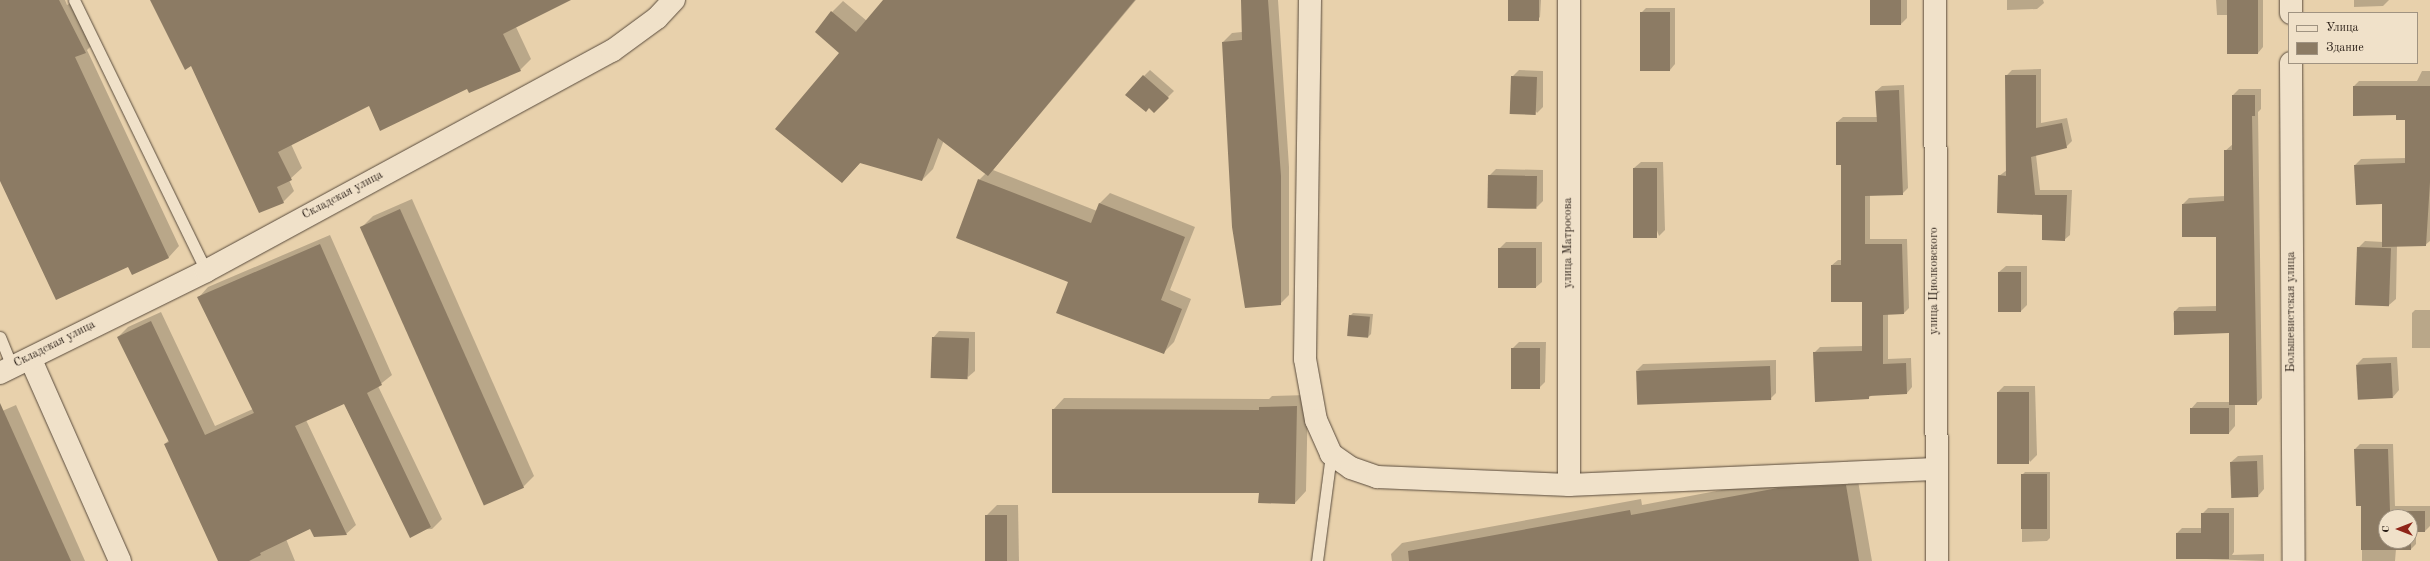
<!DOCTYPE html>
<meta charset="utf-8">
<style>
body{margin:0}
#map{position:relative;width:2430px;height:561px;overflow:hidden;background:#e8d1ac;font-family:"Old Standard TT",serif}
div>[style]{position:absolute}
.shadow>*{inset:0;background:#0003}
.building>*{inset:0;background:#8c7b64;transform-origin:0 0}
.roads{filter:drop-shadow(0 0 1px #594b3c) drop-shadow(0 0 1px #594b3c)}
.lane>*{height:11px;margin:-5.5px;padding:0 5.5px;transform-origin:5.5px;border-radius:5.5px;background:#f0e1c9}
.street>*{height:22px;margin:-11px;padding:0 11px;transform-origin:11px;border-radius:11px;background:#f0e1c9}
.secondary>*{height:22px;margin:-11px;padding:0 11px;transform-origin:11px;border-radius:11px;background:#f0e1c9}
span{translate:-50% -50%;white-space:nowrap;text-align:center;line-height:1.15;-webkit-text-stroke:3px #f0e1c9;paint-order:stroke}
.street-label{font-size:12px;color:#291e16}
.legend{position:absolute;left:2288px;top:12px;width:130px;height:52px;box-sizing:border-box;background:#f0e1c9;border:1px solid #a09381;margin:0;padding:5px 7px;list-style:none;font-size:12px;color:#291e16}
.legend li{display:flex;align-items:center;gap:8px;height:20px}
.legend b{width:20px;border:1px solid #a09381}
.north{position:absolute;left:2378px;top:509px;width:40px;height:40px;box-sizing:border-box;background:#f0e1c9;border:1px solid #a09381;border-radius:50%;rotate:270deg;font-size:11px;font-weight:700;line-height:16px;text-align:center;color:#291e16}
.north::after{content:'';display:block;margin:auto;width:14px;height:18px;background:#8f2418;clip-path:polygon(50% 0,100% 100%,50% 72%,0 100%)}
</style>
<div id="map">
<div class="shadow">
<i style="clip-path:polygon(0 0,65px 0,67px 5px,75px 1px,96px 41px,87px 50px,179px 246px,169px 257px,132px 274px,128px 266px,0 177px)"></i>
<i style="clip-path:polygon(151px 0,569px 0,516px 27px,531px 59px,520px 70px,369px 105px,291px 144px,302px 168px,289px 180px,294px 191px,283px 202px)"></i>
<i style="clip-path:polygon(884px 0,1136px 0,993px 170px,1097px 211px,1100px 203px,1110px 193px,1195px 227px,1170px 290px,1191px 299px,1174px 342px,1163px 353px,1070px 282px,979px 180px,986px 173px,944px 140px,933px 169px,922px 180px,861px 162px,842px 182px,840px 53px,832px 12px,843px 1px,867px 21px)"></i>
<i style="clip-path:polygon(1242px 0,1278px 0,1289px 167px,1289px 295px,1280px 304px,1223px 42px,1232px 33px,1242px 32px)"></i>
<i style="clip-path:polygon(1509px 0,1541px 0,1540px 17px,1537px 20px)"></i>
<i style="clip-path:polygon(1871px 0,1907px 0,1907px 18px,1901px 24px)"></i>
<i style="clip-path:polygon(2007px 0,2043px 0,2044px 3px,2037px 9px,2007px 10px)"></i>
<i style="clip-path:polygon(2216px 0,2263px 0,2263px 47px,2258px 53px,2228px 15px,2217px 15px)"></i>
<i style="clip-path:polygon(2354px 0,2389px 0,2383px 6px,2354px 7px)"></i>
<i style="clip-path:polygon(1646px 8px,1675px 8px,1675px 64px,1670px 70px,1641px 13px)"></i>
<i style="clip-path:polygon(2041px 69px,2041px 123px,2067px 118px,2072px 141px,2066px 147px,2036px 155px,2040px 190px,2072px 190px,2070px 235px,2064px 240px,2043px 214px,1999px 176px,2007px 170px,2006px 76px,2012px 70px)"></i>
<i style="clip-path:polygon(1150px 70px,1174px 91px,1154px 111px,1144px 76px)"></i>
<i style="clip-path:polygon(1519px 70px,1543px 71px,1543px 107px,1537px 113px,1512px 77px)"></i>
<i style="clip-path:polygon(2422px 71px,2430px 71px,2430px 241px,2425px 245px,2397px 246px,2396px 299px,2389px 305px,2358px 248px,2365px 241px,2383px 242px,2383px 203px,2355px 165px,2361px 159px,2406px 158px,2406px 119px,2354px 86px,2359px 81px,2417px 81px)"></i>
<i style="clip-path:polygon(1904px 85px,1908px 188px,1902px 194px,1870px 195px,1870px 239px,1907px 239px,1909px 308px,1904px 313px,1888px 314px,1888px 359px,1911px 358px,1912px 387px,1907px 393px,1872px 395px,1868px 398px,1814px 353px,1820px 347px,1863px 346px,1863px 301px,1832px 265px,1838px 260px,1842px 260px,1842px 164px,1837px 122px,1843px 117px,1877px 117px,1876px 91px,1882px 86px)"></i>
<i style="clip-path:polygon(2239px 89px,2261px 89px,2261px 109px,2258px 112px,2262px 398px,2256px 404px,2235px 404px,2235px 426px,2229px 433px,2191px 409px,2197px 402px,2230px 402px,2230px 332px,2175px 334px,2173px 313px,2179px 307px,2217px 306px,2217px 236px,2183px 204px,2189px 198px,2225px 196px,2225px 151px,2233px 144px,2233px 95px)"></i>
<i style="clip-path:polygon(1641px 162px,1663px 162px,1665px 230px,1659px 236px,1634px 168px)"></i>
<i style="clip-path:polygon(1496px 169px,1543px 170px,1543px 201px,1537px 207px,1489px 176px)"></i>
<i style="clip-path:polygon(412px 199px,534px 476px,523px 487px,484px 504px,362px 227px,373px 216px)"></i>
<i style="clip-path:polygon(330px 235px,392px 375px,378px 386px,442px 519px,432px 529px,408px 530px,344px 403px,306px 420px,356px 525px,346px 534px,311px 528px,286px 539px,295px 561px,219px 561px,165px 444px,169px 440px,118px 337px,128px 327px,161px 312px,215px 426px,253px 409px,199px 297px,208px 287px)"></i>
<i style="clip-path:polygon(1506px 242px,1542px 242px,1542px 282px,1535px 288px,1499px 249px)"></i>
<i style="clip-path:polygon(2006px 266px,2027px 266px,2027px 305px,2021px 311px,1999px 311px,1999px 272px)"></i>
<i style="clip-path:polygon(2415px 310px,2430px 310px,2430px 348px,2412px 348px,2412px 313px)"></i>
<i style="clip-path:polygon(1353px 313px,1373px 314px,1371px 334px,1368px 337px,1350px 316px)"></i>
<i style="clip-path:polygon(939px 331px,975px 332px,975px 371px,968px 377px,933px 338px)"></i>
<i style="clip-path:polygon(1519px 342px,1546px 342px,1545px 382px,1538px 389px,1512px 349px)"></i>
<i style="clip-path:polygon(2397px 357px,2399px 390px,2393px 397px,2357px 364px,2363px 358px)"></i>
<i style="clip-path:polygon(1776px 360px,1776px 393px,1770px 399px,1637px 370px,1643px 364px)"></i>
<i style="clip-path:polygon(2004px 386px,2035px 386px,2037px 455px,2030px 462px,1998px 392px)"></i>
<i style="clip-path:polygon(1308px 395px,1306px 491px,1295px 503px,1261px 492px,1053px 410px,1064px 398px,1269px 399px,1272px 396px)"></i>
<i style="clip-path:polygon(16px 405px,85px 561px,0 561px,0 412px)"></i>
<i style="clip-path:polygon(evenodd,2360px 444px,2393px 444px,2395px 506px,2430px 506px,2430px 526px,2425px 531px,2416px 531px,2416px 544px,2411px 549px,2396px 549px,2395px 561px,2362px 561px,2362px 505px,2355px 449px,2360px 444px,2386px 517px,2410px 517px,2410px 541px,2386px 541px,2386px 517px)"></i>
<i style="clip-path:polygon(2263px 455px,2264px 489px,2258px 496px,2231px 462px,2238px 456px)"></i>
<i style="clip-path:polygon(2025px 472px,2050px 472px,2050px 538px,2047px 541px,2022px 542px,2022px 475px)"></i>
<i style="clip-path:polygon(1857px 475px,1872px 561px,1392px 561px,1391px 554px,1402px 543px,1641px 499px,1642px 505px,1790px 477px)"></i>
<i style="clip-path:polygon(997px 505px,1018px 505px,1019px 561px,987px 561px,986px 516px)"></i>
<i style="clip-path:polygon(2208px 508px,2234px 508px,2234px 552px,2232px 555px,2264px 554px,2264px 561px,2177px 558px,2177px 533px,2182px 528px,2202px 528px,2202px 514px)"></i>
</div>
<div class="building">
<i style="clip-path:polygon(0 0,59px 0,86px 53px,75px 57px,169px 258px,132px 275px,128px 267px,56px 300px,0 181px)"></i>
<i style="clip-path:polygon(150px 0,571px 0,503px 34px,521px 71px,469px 93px,467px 89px,380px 131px,369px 106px,278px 152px,292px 180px,277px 187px,284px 203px,259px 213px,191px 66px,185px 70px)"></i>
<i style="clip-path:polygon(883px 0,1135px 0,988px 176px,938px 138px,922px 181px,860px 163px,842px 183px,775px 129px,839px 53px,815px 32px,831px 11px,856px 32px)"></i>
<i style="clip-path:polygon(1241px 0,1268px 0,1281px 176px,1281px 305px,1245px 308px,1232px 227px,1222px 42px,1242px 40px)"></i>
<i style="left:1508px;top:0;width:31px;height:21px"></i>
<i style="left:1870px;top:0;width:31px;height:25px"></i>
<i style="left:2227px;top:0;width:31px;height:54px"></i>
<i style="left:1640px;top:12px;width:30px;height:59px"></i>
<i style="clip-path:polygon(1143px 75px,1169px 98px,1154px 113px,1149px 108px,1146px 112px,1125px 95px)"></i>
<i style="clip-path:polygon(2005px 75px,2036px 75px,2036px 128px,2062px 123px,2067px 148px,2031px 157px,2035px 195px,2067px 195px,2065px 241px,2042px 240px,2042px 215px,1997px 213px,1998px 175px,2006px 176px)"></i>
<i style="left:1511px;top:76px;width:26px;height:38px;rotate:2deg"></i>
<i style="clip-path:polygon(2353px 86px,2430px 86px,2430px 182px,2426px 246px,2382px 247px,2382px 204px,2356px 205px,2354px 165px,2405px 163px,2405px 120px,2396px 120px,2396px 115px,2353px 116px)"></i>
<i style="clip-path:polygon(1899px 90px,1903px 195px,1865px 196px,1865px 244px,1902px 244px,1904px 314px,1883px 315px,1883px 364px,1906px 363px,1907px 394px,1869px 396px,1869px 399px,1815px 402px,1813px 352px,1862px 351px,1862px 302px,1831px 302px,1831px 265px,1841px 265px,1841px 165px,1836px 165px,1836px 122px,1877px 122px,1875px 91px)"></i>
<i style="clip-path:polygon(2232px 95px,2255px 95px,2255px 116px,2252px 116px,2257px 405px,2229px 405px,2229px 333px,2174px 335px,2174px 311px,2216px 311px,2216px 237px,2182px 237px,2182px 204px,2224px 201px,2224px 150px,2232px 150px)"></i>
<i style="left:1633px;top:168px;width:24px;height:70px"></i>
<i style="left:1488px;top:175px;width:49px;height:33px;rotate:1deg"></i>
<i style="clip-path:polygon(978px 179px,1091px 223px,1099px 203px,1185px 237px,1161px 300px,1182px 309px,1164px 354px,1056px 313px,1068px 282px,956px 238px)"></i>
<i style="left:400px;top:209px;width:305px;height:44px;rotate:66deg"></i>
<i style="clip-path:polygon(320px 244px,382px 385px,367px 393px,431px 527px,410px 538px,344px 404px,295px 426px,347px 535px,314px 537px,310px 529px,260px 553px,261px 555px,249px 561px,218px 561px,164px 444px,169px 442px,117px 337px,151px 321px,205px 435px,254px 413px,197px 297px)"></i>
<i style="left:2357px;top:247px;width:34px;height:58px;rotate:2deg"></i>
<i style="left:1498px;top:248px;width:38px;height:40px"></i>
<i style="left:1998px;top:272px;width:23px;height:40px"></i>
<i style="left:1349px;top:315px;width:21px;height:21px;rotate:5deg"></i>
<i style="left:932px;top:337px;width:37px;height:41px;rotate:2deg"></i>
<i style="left:1511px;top:348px;width:29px;height:41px"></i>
<i style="left:2391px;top:363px;width:35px;height:35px;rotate:87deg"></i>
<i style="left:1770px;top:366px;width:34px;height:134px;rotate:88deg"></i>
<i style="left:1997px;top:392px;width:32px;height:72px"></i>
<i style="clip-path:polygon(0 403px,71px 561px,0 561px)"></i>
<i style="clip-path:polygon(1297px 406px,1295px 504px,1258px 503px,1259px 493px,1052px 493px,1052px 409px,1259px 410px,1259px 407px)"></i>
<i style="left:2190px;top:408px;width:39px;height:26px"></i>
<i style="clip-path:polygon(evenodd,2354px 449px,2388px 449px,2390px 511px,2425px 511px,2425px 532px,2411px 532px,2411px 550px,2361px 550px,2361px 506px,2356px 506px,2354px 449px,2386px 517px,2410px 517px,2410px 541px,2386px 541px,2386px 517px)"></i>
<i style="left:2257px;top:461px;width:36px;height:27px;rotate:88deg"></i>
<i style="left:2021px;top:474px;width:26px;height:55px"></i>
<i style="clip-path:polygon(1846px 485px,1859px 561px,1409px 561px,1408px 551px,1630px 510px,1631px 515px,1778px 488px)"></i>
<i style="clip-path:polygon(2201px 513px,2229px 513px,2229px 559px,2176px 559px,2176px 533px,2201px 533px)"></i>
<i style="left:985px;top:515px;width:22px;height:46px"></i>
</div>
<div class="roads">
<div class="lane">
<i style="left:74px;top:0;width:301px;rotate:64deg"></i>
<i style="left:0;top:337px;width:32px;rotate:68deg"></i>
<i style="left:1317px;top:561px;width:108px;rotate:-82.5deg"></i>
</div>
<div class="street">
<i style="left:1310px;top:0;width:359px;rotate:90.8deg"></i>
<i style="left:1305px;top:359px;width:62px;rotate:79.8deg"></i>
<i style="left:1316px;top:420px;width:37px;rotate:66deg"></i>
<i style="left:1331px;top:454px;width:24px;rotate:35deg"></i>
<i style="left:1351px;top:468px;width:28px;rotate:19deg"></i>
<i style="left:1377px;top:477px;width:192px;rotate:2.4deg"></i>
<i style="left:1569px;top:485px;width:366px;rotate:-2.5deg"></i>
<i style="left:1935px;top:0;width:561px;rotate:89.8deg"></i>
<i style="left:2291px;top:0;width:13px;rotate:90deg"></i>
<i style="left:2291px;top:63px;width:498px;rotate:89.7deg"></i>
<i style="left:31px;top:360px;width:220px;rotate:66.1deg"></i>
<i style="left:1569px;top:485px;width:485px;rotate:-90deg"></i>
</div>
<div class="secondary">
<i style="left:0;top:373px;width:230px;rotate:-26.3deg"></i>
<i style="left:206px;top:271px;width:462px;rotate:-28.5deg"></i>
<i style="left:612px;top:51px;width:56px;rotate:-36.3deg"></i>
<i style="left:657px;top:18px;width:25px;rotate:-47deg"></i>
</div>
</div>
<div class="street-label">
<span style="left:343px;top:196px;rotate:-28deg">Складская улица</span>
<span style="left:1569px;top:243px;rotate:-90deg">улица Матросова</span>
<span style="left:1935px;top:281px;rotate:-90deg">улица Циолковского</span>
<span style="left:2292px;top:312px;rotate:-90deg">Большевистская улица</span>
<span style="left:55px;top:345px;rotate:-27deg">Складская улица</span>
</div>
<ul class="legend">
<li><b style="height:5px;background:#f0e1c9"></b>Улица</li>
<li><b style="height:11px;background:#8c7b64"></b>Здание</li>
</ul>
<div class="north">С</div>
</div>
